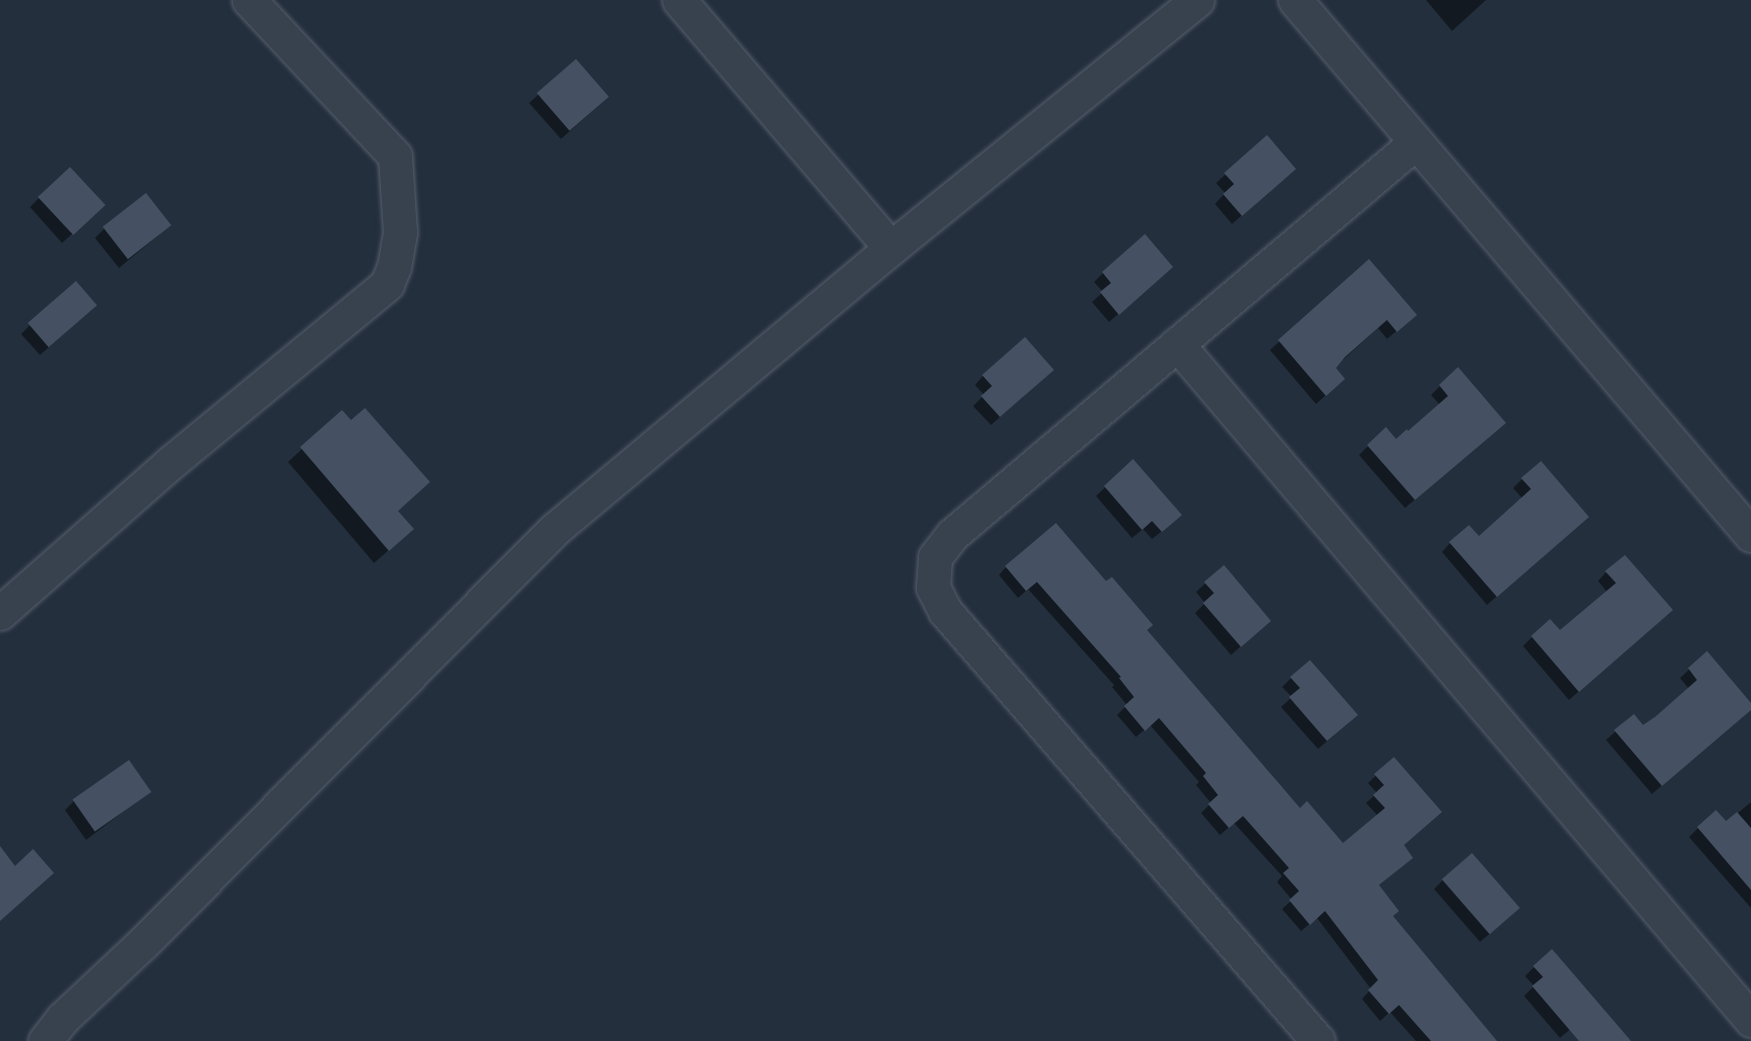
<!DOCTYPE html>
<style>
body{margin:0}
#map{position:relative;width:1751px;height:1041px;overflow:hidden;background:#242f3e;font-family:"Exo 2",sans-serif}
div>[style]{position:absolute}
.shadow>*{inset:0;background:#0007}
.building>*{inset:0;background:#455162;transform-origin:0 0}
.roads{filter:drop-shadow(0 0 2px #565f6c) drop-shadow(0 0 2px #565f6c)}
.street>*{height:33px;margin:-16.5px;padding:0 16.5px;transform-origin:16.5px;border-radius:16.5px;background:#38414e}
span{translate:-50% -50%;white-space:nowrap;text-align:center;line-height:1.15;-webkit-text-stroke:5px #1d2633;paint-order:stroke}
</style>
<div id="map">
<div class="shadow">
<i style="clip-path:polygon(1426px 0,1486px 0,1452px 31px)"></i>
<i style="clip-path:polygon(576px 61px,598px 106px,561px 139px,529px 103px)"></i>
<i style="clip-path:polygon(1267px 137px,1285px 177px,1232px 224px,1215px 204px,1225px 193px,1216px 183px)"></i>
<i style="clip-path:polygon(39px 198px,94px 214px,62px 243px,30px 207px)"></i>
<i style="clip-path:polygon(104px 229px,160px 234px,119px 268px,95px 238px)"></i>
<i style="clip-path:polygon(1369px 261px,1406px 323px,1387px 339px,1378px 328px,1334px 368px,1334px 388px,1316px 404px,1270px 350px)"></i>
<i style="clip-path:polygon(1103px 273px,1162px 276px,1109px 322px,1092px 302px,1103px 292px,1094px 282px)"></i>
<i style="clip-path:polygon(86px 314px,40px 355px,21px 334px,30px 325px)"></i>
<i style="clip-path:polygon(983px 376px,1043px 379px,991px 425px,973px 406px,984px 395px,975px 385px)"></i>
<i style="clip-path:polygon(1440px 386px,1504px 423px,1405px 508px,1359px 455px,1368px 446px,1396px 441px,1408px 433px,1440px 405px,1431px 395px)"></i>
<i style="clip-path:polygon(342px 412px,396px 511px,398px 542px,374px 563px,288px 462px)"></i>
<i style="clip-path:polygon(1133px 461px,1171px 524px,1152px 539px,1143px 529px,1132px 538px,1096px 496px)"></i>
<i style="clip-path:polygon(1522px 479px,1578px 525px,1487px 605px,1442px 552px,1450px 543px,1479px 538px,1523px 499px,1513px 488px)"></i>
<i style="clip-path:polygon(1006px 567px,1145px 631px,1300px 810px,1343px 845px,1378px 816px,1366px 803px,1377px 793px,1368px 783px,1394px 759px,1402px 846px,1411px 858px,1378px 886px,1391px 917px,1496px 1041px,1416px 1041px,1390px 1012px,1380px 1021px,1362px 999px,1371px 989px,1317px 918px,1301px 931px,1282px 909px,1292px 900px,1277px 882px,1282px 876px,1234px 823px,1220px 835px,1201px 813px,1211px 803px,1196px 785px,1199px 782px,1150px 725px,1136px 737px,1117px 715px,1127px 705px,1112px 687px,1114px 685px,1028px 589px,1018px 598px,999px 575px)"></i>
<i style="clip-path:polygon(1223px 567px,1260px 629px,1231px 655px,1195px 613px,1205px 603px,1196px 592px)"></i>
<i style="clip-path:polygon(1606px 572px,1662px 619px,1569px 700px,1523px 646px,1532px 637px,1560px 632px,1607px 592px,1598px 581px)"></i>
<i style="clip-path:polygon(1707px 653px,1751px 705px,1751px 708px,1652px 794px,1606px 740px,1633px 716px,1643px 727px,1656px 718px,1689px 689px,1680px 678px)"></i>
<i style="clip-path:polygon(1291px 678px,1347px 724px,1318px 749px,1281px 707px,1292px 697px,1282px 687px)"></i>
<i style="clip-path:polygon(149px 792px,86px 840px,65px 810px,74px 801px)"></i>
<i style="clip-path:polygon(1751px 802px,1751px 908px,1689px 837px,1698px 828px,1726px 823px)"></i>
<i style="clip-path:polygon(1443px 880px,1509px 917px,1480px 942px,1434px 889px)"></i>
<i style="clip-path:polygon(1534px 967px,1589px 1013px,1560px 1038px,1524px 996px,1534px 986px,1525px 976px)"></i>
</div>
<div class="building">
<i style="left:576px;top:59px;width:50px;height:52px;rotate:49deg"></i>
<i style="clip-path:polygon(1267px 135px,1296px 169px,1242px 216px,1223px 194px,1234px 184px,1224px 173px)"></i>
<i style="left:70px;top:167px;width:52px;height:44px;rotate:47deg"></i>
<i style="left:146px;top:193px;width:41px;height:55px;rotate:52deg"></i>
<i style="clip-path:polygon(1145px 234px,1173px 267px,1119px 315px,1100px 292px,1111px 283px,1102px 272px)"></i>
<i style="clip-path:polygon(1369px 259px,1417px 315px,1397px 332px,1387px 320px,1345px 357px,1336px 368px,1345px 379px,1326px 396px,1278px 340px)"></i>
<i style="left:76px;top:281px;width:32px;height:64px;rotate:49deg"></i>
<i style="clip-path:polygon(1025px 337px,1054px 370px,1000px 417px,981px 396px,992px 386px,982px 375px)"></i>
<i style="clip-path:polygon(1458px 367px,1506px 423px,1415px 500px,1367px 445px,1386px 427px,1396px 439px,1407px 429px,1408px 431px,1448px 396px,1439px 385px)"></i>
<i style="clip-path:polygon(365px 408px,430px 482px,398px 511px,414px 529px,389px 551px,300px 447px,342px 410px,351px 420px)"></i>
<i style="clip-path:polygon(1133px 459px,1182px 515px,1162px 532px,1152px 521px,1142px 530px,1104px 486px)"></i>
<i style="clip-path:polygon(1541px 461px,1589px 517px,1497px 597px,1449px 542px,1469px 525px,1479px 536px,1531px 489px,1521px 478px)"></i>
<i style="clip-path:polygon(1056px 523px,1106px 581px,1112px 577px,1153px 625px,1147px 630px,1300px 808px,1307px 801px,1343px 843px,1385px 808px,1373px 795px,1384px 785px,1374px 774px,1394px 757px,1442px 812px,1404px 845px,1413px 858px,1379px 885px,1399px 911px,1393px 916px,1497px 1041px,1431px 1041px,1399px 1005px,1389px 1014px,1368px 990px,1378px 980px,1325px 911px,1310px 925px,1289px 900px,1299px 891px,1283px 873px,1289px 868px,1243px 816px,1229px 828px,1208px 804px,1218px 795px,1203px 776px,1206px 773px,1159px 718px,1145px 731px,1124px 706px,1134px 697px,1119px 678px,1121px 677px,1037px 582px,1026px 591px,1005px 566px)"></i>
<i style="clip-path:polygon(1625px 555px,1673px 610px,1579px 692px,1531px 636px,1550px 619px,1560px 630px,1616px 583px,1605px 571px)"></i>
<i style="clip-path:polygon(1224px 565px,1271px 621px,1241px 647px,1203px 603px,1214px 593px,1204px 582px)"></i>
<i style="clip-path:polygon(1707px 651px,1751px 703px,1751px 710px,1662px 786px,1614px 730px,1634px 714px,1643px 725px,1655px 717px,1697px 680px,1688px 668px)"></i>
<i style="clip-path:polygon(1310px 660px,1358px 715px,1327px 741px,1289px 697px,1300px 688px,1290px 677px)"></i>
<i style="left:129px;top:760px;width:39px;height:69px;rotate:55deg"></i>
<i style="clip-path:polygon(1716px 810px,1726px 821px,1737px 812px,1751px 828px,1751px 890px,1697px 827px)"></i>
<i style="clip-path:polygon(0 846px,15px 866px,33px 849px,54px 873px,0 921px)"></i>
<i style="left:1472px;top:853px;width:73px;height:40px;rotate:49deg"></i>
<i style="clip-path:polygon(1552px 949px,1631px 1041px,1579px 1041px,1532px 986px,1543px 977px,1533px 966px)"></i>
</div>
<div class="roads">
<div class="street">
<i style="left:679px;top:0;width:326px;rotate:49.5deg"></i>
<i style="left:1295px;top:0;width:703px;rotate:49.56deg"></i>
<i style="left:1177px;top:344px;width:887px;rotate:49.66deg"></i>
<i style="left:0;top:613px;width:225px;rotate:-41.4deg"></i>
<i style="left:169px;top:464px;width:283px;rotate:-39.5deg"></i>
<i style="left:387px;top:284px;width:18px;rotate:-68deg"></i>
<i style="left:394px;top:267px;width:36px;rotate:-80deg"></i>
<i style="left:400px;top:232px;width:76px;rotate:-93.8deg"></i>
<i style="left:395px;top:156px;width:214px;rotate:-133.1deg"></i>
<i style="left:45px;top:1041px;width:28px;rotate:-52deg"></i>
<i style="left:62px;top:1019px;width:111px;rotate:-43.2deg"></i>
<i style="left:143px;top:943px;width:584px;rotate:-45.14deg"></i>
<i style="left:555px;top:529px;width:438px;rotate:-39.9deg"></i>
<i style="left:891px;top:248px;width:394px;rotate:-39deg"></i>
<i style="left:1318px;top:1041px;width:569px;rotate:-130.94deg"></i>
<i style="left:945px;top:611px;width:27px;rotate:-117deg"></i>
<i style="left:933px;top:587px;width:30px;rotate:-86deg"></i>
<i style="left:935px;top:557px;width:28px;rotate:-52deg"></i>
<i style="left:952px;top:535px;width:608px;rotate:-40.26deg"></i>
</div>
</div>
</div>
